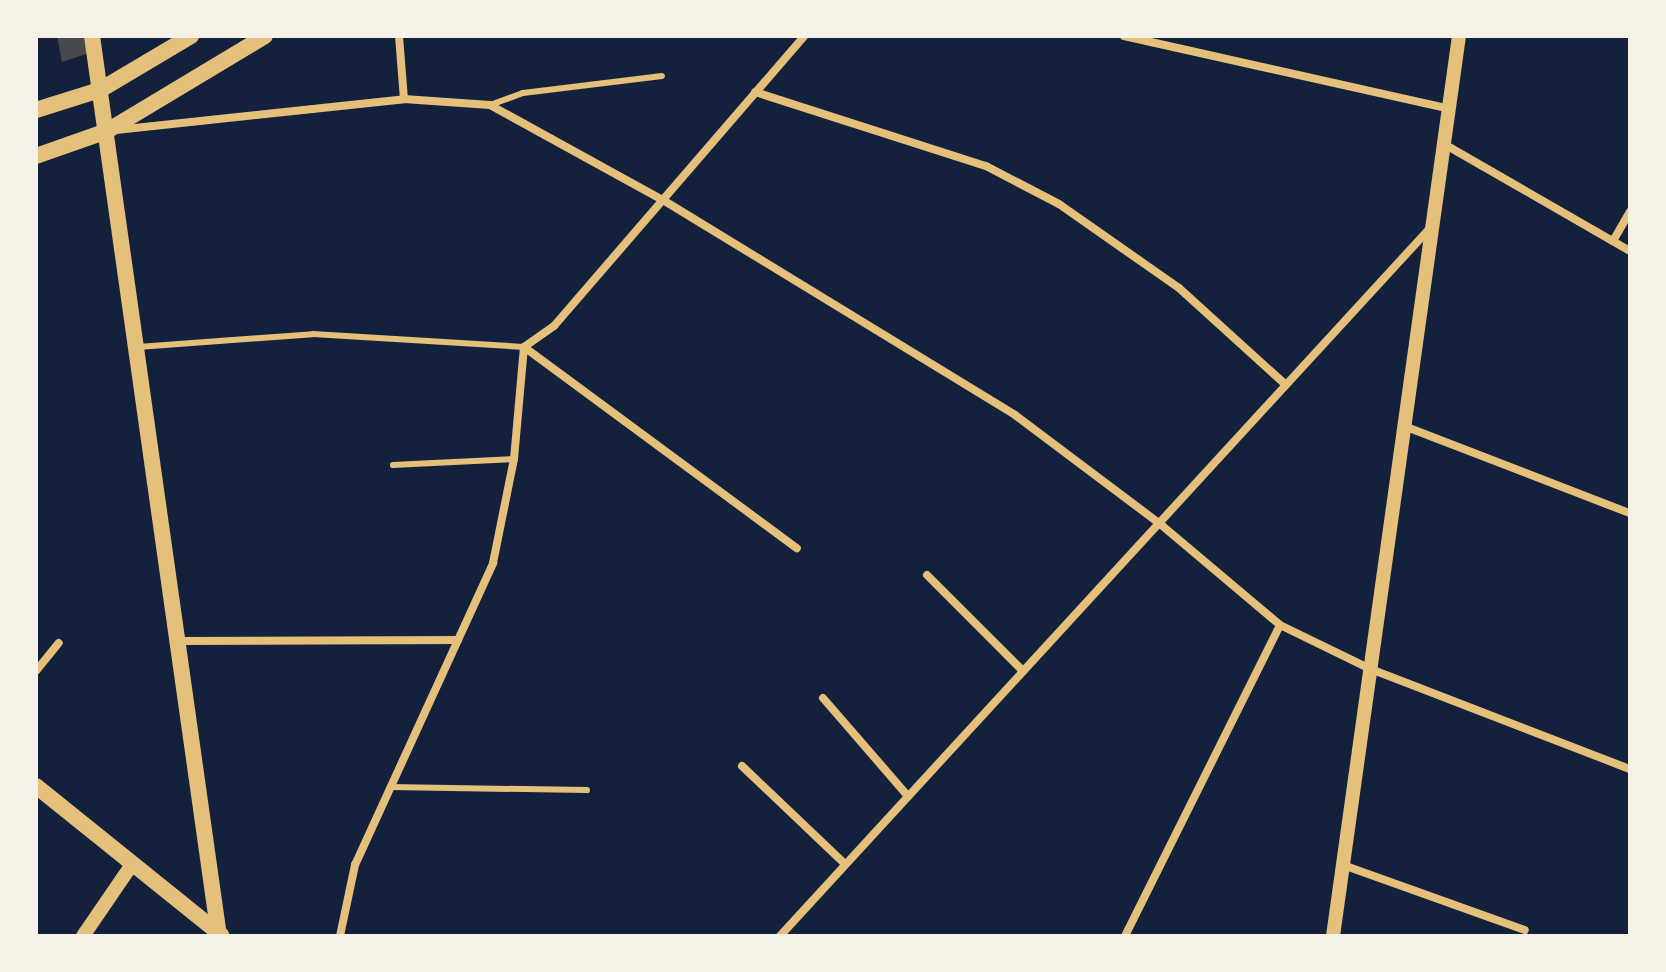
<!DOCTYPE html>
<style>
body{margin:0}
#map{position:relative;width:1666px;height:972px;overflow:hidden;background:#14213d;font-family:Manrope,sans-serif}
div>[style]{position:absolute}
.building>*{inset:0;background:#48494c}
.service>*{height:6px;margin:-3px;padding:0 3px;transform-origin:3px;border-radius:3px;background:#e5c07b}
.minor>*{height:8px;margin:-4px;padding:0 4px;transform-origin:4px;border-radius:4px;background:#e5c07b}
.tertiary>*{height:14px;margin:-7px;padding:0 7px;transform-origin:7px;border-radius:7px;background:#e5c07b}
.secondary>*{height:16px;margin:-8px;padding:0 8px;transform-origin:8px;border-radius:8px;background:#e5c07b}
span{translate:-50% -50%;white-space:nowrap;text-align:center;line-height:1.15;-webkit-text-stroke:7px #f6f1e7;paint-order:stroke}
.frame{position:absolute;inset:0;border:38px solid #f6f1e7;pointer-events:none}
</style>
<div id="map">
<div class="building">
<i style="clip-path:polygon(57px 36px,89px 36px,92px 52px,62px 62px)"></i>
</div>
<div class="service">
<i style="left:490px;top:105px;width:35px;rotate:-20deg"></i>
<i style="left:523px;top:93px;width:140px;rotate:-7deg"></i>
<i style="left:138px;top:347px;width:175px;rotate:-4.2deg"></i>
<i style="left:313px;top:334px;width:211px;rotate:3.5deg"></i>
<i style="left:393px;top:465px;width:121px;rotate:-2.8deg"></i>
<i style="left:390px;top:787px;width:197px;rotate:0.9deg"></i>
</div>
<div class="minor">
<i style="left:399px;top:36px;width:63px;rotate:85.5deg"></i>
<i style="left:1124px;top:36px;width:334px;rotate:12.6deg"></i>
<i style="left:755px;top:92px;width:243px;rotate:17.8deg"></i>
<i style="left:986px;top:166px;width:82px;rotate:27.5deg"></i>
<i style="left:1059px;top:204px;width:146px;rotate:35deg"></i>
<i style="left:1179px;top:288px;width:144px;rotate:42.2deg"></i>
<i style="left:116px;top:130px;width:290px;rotate:-6.1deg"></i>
<i style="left:404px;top:99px;width:86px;rotate:4deg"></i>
<i style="left:490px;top:105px;width:197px;rotate:28.8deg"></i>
<i style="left:663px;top:200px;width:412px;rotate:31.4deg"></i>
<i style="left:1015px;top:415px;width:180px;rotate:36.9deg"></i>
<i style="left:1159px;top:523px;width:158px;rotate:40.1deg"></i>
<i style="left:1280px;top:625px;width:98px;rotate:26deg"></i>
<i style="left:1368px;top:668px;width:281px;rotate:21.1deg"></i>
<i style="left:1444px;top:144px;width:215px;rotate:29.9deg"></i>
<i style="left:1613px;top:241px;width:34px;rotate:-60deg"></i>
<i style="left:524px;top:347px;width:37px;rotate:-35deg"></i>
<i style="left:554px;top:326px;width:383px;rotate:-49.2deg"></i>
<i style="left:524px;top:347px;width:339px;rotate:36.4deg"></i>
<i style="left:1404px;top:426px;width:242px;rotate:21.1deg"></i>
<i style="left:927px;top:575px;width:136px;rotate:45deg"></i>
<i style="left:178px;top:641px;width:280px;rotate:-0.2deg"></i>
<i style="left:36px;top:671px;width:36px;rotate:-51deg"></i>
<i style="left:823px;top:698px;width:130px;rotate:49.1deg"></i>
<i style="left:742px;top:766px;width:142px;rotate:43.6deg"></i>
<i style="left:1343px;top:865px;width:193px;rotate:19.7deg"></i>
<i style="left:340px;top:936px;width:73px;rotate:-78.1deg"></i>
<i style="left:355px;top:865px;width:332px;rotate:-65.4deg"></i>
<i style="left:493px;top:563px;width:106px;rotate:-78.6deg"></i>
<i style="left:514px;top:459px;width:112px;rotate:-84.9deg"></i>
<i style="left:780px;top:936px;width:963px;rotate:-47.44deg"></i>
<i style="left:1125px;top:936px;width:347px;rotate:-63.5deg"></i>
</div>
<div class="tertiary">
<i style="left:83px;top:936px;width:88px;rotate:-55.6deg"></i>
<i style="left:1333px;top:936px;width:909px;rotate:-82.03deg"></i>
</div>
<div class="secondary">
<i style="left:92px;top:36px;width:909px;rotate:81.97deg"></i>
<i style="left:36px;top:110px;width:67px;rotate:-17.4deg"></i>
<i style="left:100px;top:90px;width:106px;rotate:-30.7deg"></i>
<i style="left:36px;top:156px;width:75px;rotate:-19.4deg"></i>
<i style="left:107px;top:131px;width:184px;rotate:-31deg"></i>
<i style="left:36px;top:786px;width:238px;rotate:38.8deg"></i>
</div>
<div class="frame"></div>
</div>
